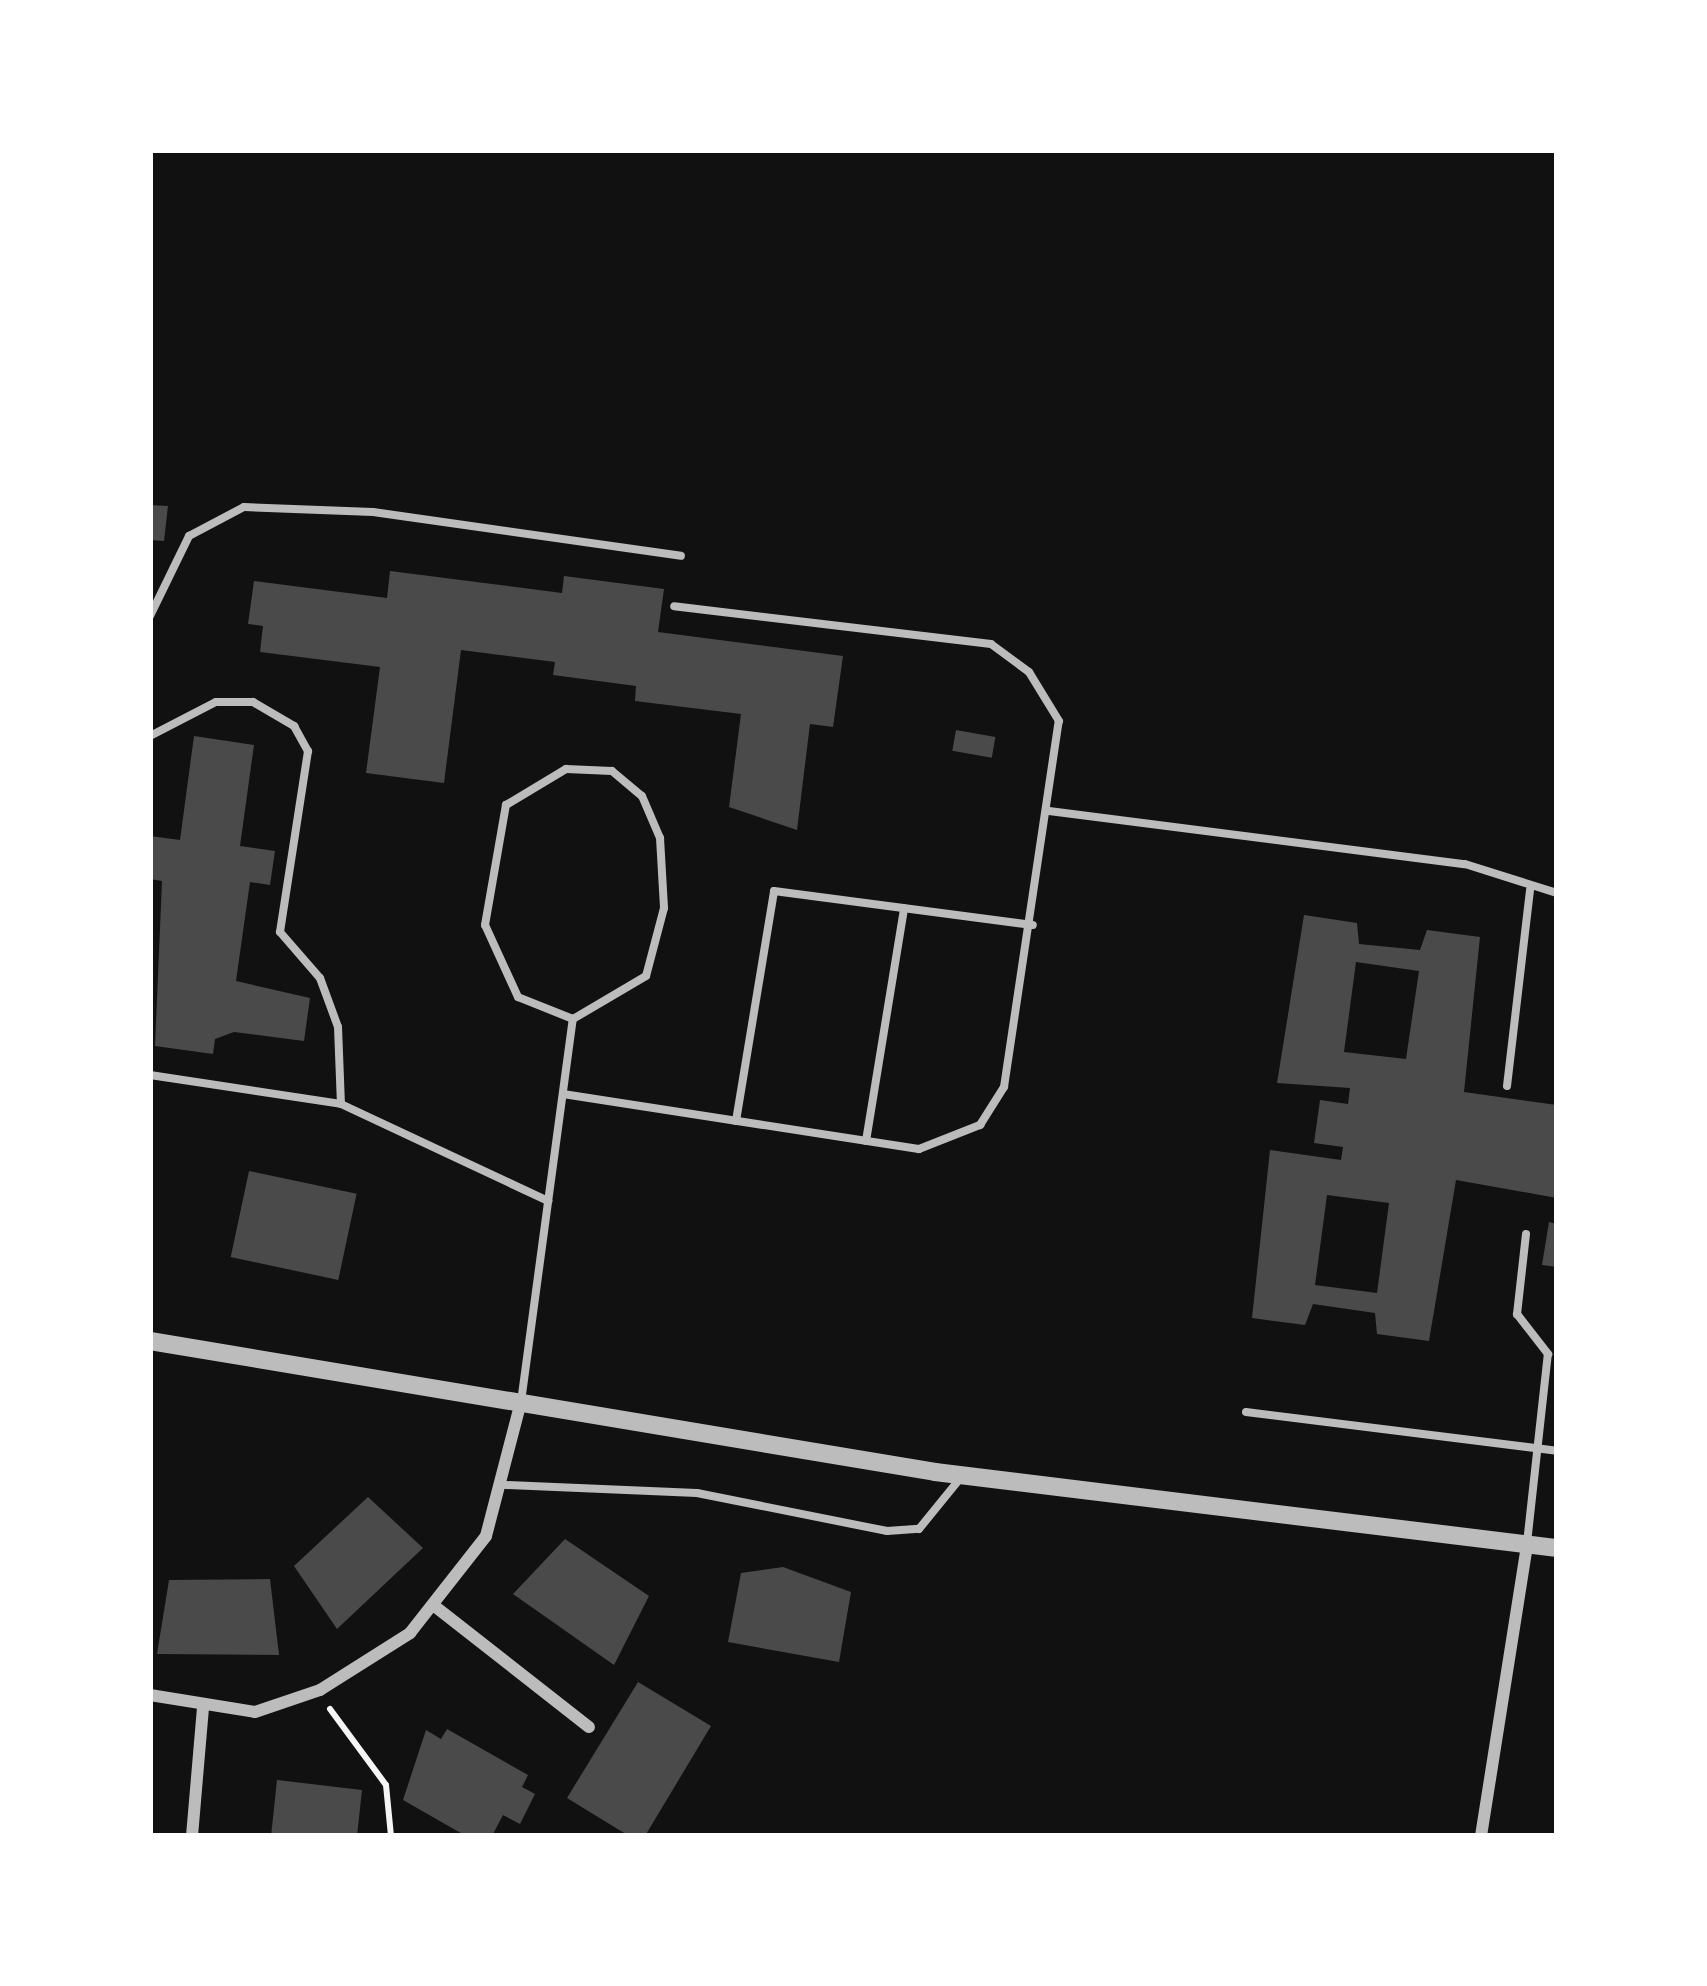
<!DOCTYPE html>
<style>
body{margin:0}
#map{position:relative;width:1707px;height:1986px;overflow:hidden;background:#111;font-family:"Space Grotesk",sans-serif}
div>[style]{position:absolute}
.building>*{inset:0;background:#4a4a4a;transform-origin:0 0}
.path>*{height:6px;margin:-3px;padding:0 3px;transform-origin:3px;border-radius:3px;background:#f5f5f5}
.service>*{height:8px;margin:-4px;padding:0 4px;transform-origin:4px;border-radius:4px;background:#bcbcbc}
.minor>*{height:12px;margin:-6px;padding:0 6px;transform-origin:6px;border-radius:6px;background:#bcbcbc}
.tertiary>*{height:18px;margin:-9px;padding:0 9px;transform-origin:9px;border-radius:9px;background:#bcbcbc}
span{translate:-50% -50%;white-space:nowrap;text-align:center;line-height:1.15;-webkit-text-stroke:9px #fff;paint-order:stroke}
.frame{position:absolute;inset:0;border:153px solid #fff;pointer-events:none}
</style>
<div id="map">
<div class="building">
<i style="clip-path:polygon(150px 505px,168px 506px,164px 541px,150px 540px)"></i>
<i style="clip-path:polygon(390px 571px,562px 593px,564px 576px,664px 589px,658px 632px,843px 656px,833px 727px,810px 724px,797px 830px,729px 807px,741px 714px,635px 701px,636px 686px,553px 675px,555px 662px,461px 650px,444px 783px,366px 773px,380px 667px,260px 652px,263px 626px,248px 624px,254px 581px,387px 598px)"></i>
<i style="left:956px;top:730px;width:40px;height:21px;rotate:10deg"></i>
<i style="clip-path:polygon(194px 736px,254px 745px,240px 846px,275px 851px,270px 885px,250px 882px,236px 981px,310px 998px,304px 1041px,234px 1032px,215px 1039px,213px 1054px,155px 1046px,162px 881px,150px 879px,150px 836px,180px 840px)"></i>
<i style="clip-path:polygon(evenodd,1304px 915px,1357px 923px,1359px 944px,1420px 950px,1427px 930px,1480px 937px,1464px 1092px,1557px 1105px,1557px 1198px,1456px 1180px,1429px 1341px,1377px 1334px,1375px 1313px,1313px 1304px,1305px 1325px,1252px 1318px,1270px 1150px,1341px 1160px,1343px 1147px,1314px 1143px,1320px 1100px,1348px 1104px,1350px 1088px,1277px 1083px,1304px 915px,1356px 962px,1419px 971px,1406px 1059px,1344px 1052px,1356px 962px,1304px 915px,1327px 1195px,1389px 1203px,1377px 1293px,1315px 1285px,1327px 1195px)"></i>
<i style="left:249px;top:1171px;width:110px;height:88px;rotate:12deg"></i>
<i style="clip-path:polygon(1549px 1222px,1557px 1224px,1557px 1267px,1542px 1265px)"></i>
<i style="clip-path:polygon(368px 1497px,423px 1548px,337px 1629px,294px 1566px)"></i>
<i style="clip-path:polygon(565px 1539px,649px 1596px,614px 1665px,513px 1594px)"></i>
<i style="clip-path:polygon(783px 1567px,851px 1592px,839px 1662px,728px 1642px,741px 1573px)"></i>
<i style="clip-path:polygon(270px 1579px,279px 1655px,157px 1654px,169px 1580px)"></i>
<i style="clip-path:polygon(638px 1682px,711px 1726px,645px 1836px,629px 1836px,567px 1798px)"></i>
<i style="clip-path:polygon(447px 1729px,528px 1775px,522px 1787px,535px 1794px,520px 1824px,503px 1815px,492px 1836px,466px 1836px,403px 1800px,426px 1730px,441px 1739px)"></i>
<i style="clip-path:polygon(277px 1780px,362px 1790px,357px 1836px,271px 1836px)"></i>
</div>
<div class="path">
<i style="left:330px;top:1709px;width:94px;rotate:53.6deg"></i>
<i style="left:386px;top:1785px;width:51px;rotate:84.4deg"></i>
</div>
<div class="service">
<i style="left:150px;top:616px;width:89px;rotate:-64deg"></i>
<i style="left:189px;top:536px;width:62px;rotate:-27.8deg"></i>
<i style="left:244px;top:507px;width:129px;rotate:2.2deg"></i>
<i style="left:373px;top:512px;width:311px;rotate:8.1deg"></i>
<i style="left:150px;top:736px;width:74px;rotate:-27.3deg"></i>
<i style="left:216px;top:702px;width:37px"></i>
<i style="left:253px;top:702px;width:48px;rotate:30.3deg"></i>
<i style="left:294px;top:726px;width:29px;rotate:61deg"></i>
<i style="left:308px;top:751px;width:183px;rotate:98.8deg"></i>
<i style="left:280px;top:932px;width:61px;rotate:49deg"></i>
<i style="left:320px;top:978px;width:52px;rotate:69.8deg"></i>
<i style="left:338px;top:1027px;width:77px;rotate:87.8deg"></i>
<i style="left:566px;top:769px;width:46px;rotate:2.5deg"></i>
<i style="left:612px;top:771px;width:39px;rotate:40deg"></i>
<i style="left:642px;top:796px;width:46px;rotate:66.8deg"></i>
<i style="left:660px;top:838px;width:70px;rotate:86.7deg"></i>
<i style="left:664px;top:908px;width:70px;rotate:104.8deg"></i>
<i style="left:646px;top:976px;width:85px;rotate:149.5deg"></i>
<i style="left:573px;top:1019px;width:59px;rotate:-158.2deg"></i>
<i style="left:518px;top:997px;width:79px;rotate:-114.6deg"></i>
<i style="left:485px;top:925px;width:122px;rotate:-80.1deg"></i>
<i style="left:506px;top:805px;width:70px;rotate:-31deg"></i>
<i style="left:1049px;top:811px;width:419px;rotate:7.3deg"></i>
<i style="left:1465px;top:864px;width:96px;rotate:17.5deg"></i>
<i style="left:150px;top:1075px;width:193px;rotate:8.6deg"></i>
<i style="left:341px;top:1104px;width:229px;rotate:25.1deg"></i>
<i style="left:1507px;top:1086px;width:198px;rotate:-83.3deg"></i>
<i style="left:563px;top:1094px;width:360px;rotate:8.8deg"></i>
<i style="left:919px;top:1149px;width:66px;rotate:-21.5deg"></i>
<i style="left:980px;top:1125px;width:45px;rotate:-57.7deg"></i>
<i style="left:1004px;top:1087px;width:370px;rotate:-81.5deg"></i>
<i style="left:1059px;top:721px;width:57px;rotate:-121.5deg"></i>
<i style="left:1029px;top:672px;width:47px;rotate:-143.6deg"></i>
<i style="left:991px;top:644px;width:319px;rotate:-173.2deg"></i>
<i style="left:736px;top:1121px;width:233px;rotate:-80.6deg"></i>
<i style="left:774px;top:891px;width:261px;rotate:7.5deg"></i>
<i style="left:866px;top:1141px;width:236px;rotate:-80.7deg"></i>
<i style="left:1526px;top:1234px;width:81px;rotate:96.4deg"></i>
<i style="left:1517px;top:1314px;width:51px;rotate:52.2deg"></i>
<i style="left:521px;top:1402px;width:387px;rotate:-82.3deg"></i>
<i style="left:1246px;top:1412px;width:313px;rotate:7.1deg"></i>
<i style="left:506px;top:1485px;width:191px;rotate:2.4deg"></i>
<i style="left:697px;top:1493px;width:194px;rotate:11.3deg"></i>
<i style="left:887px;top:1531px;width:32px;rotate:-4deg"></i>
<i style="left:919px;top:1529px;width:68px;rotate:-50.9deg"></i>
<i style="left:1527px;top:1543px;width:190px;rotate:-83.7deg"></i>
</div>
<div class="minor">
<i style="left:437px;top:1608px;width:193px;rotate:38.1deg"></i>
<i style="left:150px;top:1695px;width:106px;rotate:9.2deg"></i>
<i style="left:255px;top:1712px;width:69px;rotate:-18.7deg"></i>
<i style="left:320px;top:1690px;width:107px;rotate:-32.3deg"></i>
<i style="left:410px;top:1633px;width:123px;rotate:-51.9deg"></i>
<i style="left:486px;top:1536px;width:138px;rotate:-75.4deg"></i>
<i style="left:192px;top:1836px;width:128px;rotate:-85.1deg"></i>
<i style="left:1481px;top:1836px;width:295px;rotate:-81deg"></i>
</div>
<div class="tertiary">
<i style="left:150px;top:1341px;width:796px;rotate:9.47deg"></i>
<i style="left:935px;top:1472px;width:627px;rotate:6.97deg"></i>
</div>
<div class="frame"></div>
</div>
